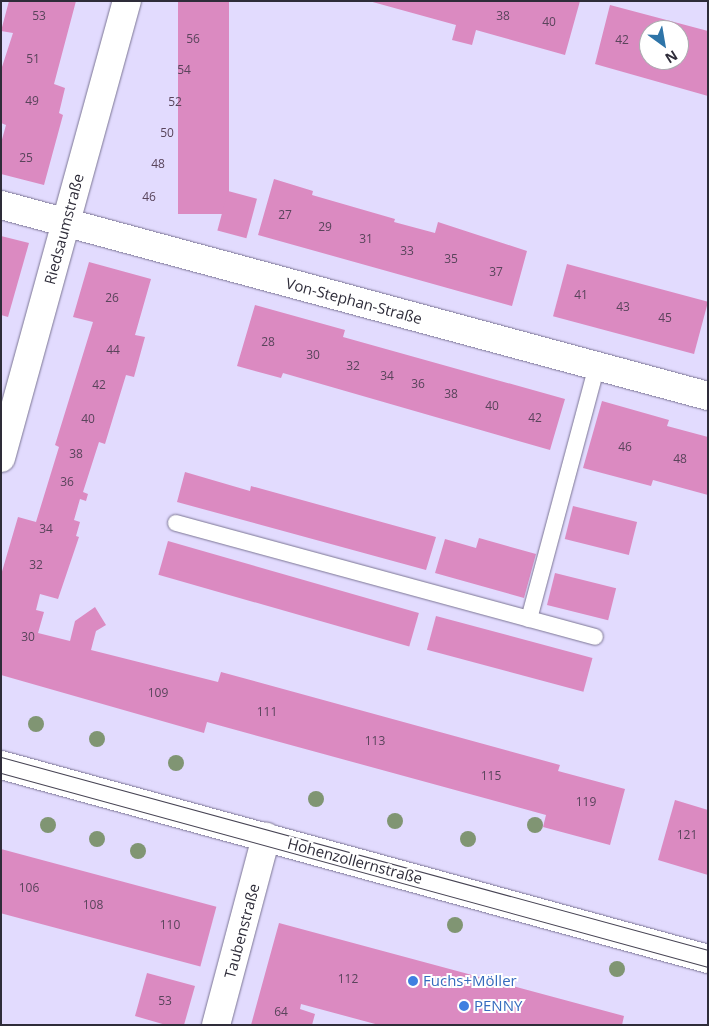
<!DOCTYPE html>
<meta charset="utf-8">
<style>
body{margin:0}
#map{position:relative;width:709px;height:1026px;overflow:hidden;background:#e2dbfe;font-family:"Open Sans",sans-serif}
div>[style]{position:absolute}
.building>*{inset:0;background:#db8ac1;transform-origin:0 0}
.roads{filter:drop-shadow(0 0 1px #7b7594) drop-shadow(0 0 1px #7b7594)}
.service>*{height:16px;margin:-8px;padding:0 8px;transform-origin:8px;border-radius:8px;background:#fff}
.minor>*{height:28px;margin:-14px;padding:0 14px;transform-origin:14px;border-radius:14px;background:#fff}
.tertiary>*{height:28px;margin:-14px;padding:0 14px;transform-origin:14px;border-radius:14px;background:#fff}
.tram>*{height:1px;margin:-0.5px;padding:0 0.5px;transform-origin:0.5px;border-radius:0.5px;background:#474454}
.trees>*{width:16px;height:16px;margin:-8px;border-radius:50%;background:#809573}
.dots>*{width:14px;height:14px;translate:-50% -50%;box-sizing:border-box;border:2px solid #fff;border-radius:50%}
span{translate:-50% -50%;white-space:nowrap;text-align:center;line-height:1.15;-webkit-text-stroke:4px #fff;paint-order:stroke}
.number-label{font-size:12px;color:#59445b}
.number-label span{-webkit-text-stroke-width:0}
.street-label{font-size:15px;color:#2e2c39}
.shop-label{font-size:15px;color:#366cbe}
.left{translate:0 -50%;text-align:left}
.frame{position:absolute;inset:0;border:2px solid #2e2c39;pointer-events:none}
.north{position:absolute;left:639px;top:20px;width:50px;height:50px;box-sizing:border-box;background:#fff;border:1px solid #ababb0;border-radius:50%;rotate:148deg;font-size:14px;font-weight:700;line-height:20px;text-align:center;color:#2e2c39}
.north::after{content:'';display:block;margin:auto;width:18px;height:22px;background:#2e74a8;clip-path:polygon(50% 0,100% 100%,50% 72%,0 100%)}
</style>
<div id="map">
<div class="building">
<i style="clip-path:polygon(9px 1px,76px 1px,54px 84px,65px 88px,59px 113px,63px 115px,44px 185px,1px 174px,1px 143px,6px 125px,1px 123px,1px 70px,13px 33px,1px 31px)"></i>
<i style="left:178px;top:1px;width:51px;height:213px"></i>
<i style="clip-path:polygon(369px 1px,580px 1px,565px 55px,476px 30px,472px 45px,452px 40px,456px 25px)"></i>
<i style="clip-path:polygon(evenodd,610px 5px,708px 31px,708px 96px,595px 64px,610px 5px,649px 30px,679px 30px,679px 60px,649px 60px,649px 30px)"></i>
<i style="clip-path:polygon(274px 179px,313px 191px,312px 195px,395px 219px,394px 222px,435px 233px,438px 222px,527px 251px,512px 306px,258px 235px)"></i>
<i style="left:228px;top:191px;width:30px;height:41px;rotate:15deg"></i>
<i style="clip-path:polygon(1px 236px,29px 243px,8px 317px,1px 315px)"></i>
<i style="clip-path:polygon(89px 262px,151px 279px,135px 335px,145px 337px,134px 377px,126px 375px,105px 444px,99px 442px,83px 492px,88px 494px,86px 501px,80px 499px,74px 520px,80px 522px,76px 536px,79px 537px,58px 599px,40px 594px,36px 610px,44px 612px,38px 633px,70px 641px,75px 621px,95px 607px,106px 625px,96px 631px,91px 650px,218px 682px,221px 672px,560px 765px,558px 771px,625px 789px,610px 845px,543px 827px,546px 815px,207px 722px,204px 733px,1px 675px,1px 575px,18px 517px,36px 522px,59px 447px,55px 445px,93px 322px,73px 317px)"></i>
<i style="left:567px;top:264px;width:146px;height:54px;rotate:15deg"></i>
<i style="clip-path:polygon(255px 305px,345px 330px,343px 337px,565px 399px,550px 450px,283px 373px,281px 378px,237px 366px)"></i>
<i style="clip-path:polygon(602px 401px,669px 420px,667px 426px,708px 437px,708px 495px,653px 480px,651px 486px,583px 468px)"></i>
<i style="clip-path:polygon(185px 472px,250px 491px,251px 486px,436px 537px,426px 570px,177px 502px)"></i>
<i style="left:573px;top:506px;width:66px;height:34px;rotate:14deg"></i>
<i style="clip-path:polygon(479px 538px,536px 554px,524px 598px,435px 573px,445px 539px,476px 548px)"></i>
<i style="left:168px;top:541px;width:261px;height:35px;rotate:16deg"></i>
<i style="left:555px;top:573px;width:63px;height:33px;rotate:14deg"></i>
<i style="left:436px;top:616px;width:162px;height:35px;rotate:15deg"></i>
<i style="clip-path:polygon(675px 800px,708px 810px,708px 875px,658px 860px)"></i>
<i style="left:1px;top:849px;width:223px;height:62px;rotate:15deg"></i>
<i style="clip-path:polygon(279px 923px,624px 1016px,622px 1025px,379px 1025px,301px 1004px,300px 1009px,315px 1014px,312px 1025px,251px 1025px)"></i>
<i style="clip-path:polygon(147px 973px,195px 986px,184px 1025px,166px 1025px,135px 1016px)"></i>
</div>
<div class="roads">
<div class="service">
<i style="left:176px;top:523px;width:434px;rotate:15.2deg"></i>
<i style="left:529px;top:619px;width:262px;rotate:-75deg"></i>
</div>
<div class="minor">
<i style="left:1px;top:205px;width:732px;rotate:15.12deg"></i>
<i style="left:1px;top:458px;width:474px;rotate:-74.6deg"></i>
<i style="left:216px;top:1025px;width:195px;rotate:-75.1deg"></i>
</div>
<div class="tertiary">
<i style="left:1px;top:765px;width:733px;rotate:15.34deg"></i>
</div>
</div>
<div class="tram">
<i style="left:1px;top:757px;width:733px;rotate:15.27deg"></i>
<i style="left:1px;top:773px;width:733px;rotate:15.34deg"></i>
</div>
<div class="trees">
<i style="left:36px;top:724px"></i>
<i style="left:97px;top:739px"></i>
<i style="left:176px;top:763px"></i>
<i style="left:316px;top:799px"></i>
<i style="left:395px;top:821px"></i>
<i style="left:48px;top:825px"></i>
<i style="left:535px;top:825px"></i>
<i style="left:97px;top:839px"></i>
<i style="left:468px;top:839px"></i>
<i style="left:138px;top:851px"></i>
<i style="left:455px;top:925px"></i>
<i style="left:617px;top:969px"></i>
</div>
<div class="dots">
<i style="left:413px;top:981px;background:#3f7fe0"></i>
<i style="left:464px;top:1006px;background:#3f7fe0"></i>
</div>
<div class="number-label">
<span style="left:39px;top:16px">53</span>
<span style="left:503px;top:16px">38</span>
<span style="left:549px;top:22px">40</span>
<span style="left:193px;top:39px">56</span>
<span style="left:622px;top:40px">42</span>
<span style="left:33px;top:59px">51</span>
<span style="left:184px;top:70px">54</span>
<span style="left:32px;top:101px">49</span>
<span style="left:175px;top:102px">52</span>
<span style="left:167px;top:133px">50</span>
<span style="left:26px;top:158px">25</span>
<span style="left:158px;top:164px">48</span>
<span style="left:149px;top:197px">46</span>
<span style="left:285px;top:215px">27</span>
<span style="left:325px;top:227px">29</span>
<span style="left:366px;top:239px">31</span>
<span style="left:407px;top:251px">33</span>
<span style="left:451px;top:259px">35</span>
<span style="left:496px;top:272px">37</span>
<span style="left:581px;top:295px">41</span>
<span style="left:112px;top:298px">26</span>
<span style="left:623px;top:307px">43</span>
<span style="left:665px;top:318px">45</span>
<span style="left:268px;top:342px">28</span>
<span style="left:113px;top:350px">44</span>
<span style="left:313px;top:355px">30</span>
<span style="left:353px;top:366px">32</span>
<span style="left:387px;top:376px">34</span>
<span style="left:418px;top:384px">36</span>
<span style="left:99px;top:385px">42</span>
<span style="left:451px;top:394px">38</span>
<span style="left:492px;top:406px">40</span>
<span style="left:535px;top:418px">42</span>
<span style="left:88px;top:419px">40</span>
<span style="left:625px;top:447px">46</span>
<span style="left:76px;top:454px">38</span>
<span style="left:680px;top:459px">48</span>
<span style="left:67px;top:482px">36</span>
<span style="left:46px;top:529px">34</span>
<span style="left:36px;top:565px">32</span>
<span style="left:28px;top:637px">30</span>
<span style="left:158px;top:693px">109</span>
<span style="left:267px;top:712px">111</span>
<span style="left:375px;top:741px">113</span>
<span style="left:491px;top:776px">115</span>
<span style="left:586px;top:802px">119</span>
<span style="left:687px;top:835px">121</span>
<span style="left:29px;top:888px">106</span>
<span style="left:93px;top:905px">108</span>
<span style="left:170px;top:925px">110</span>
<span style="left:348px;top:979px">112</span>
<span style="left:165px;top:1001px">53</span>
<span style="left:281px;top:1012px">64</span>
</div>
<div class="street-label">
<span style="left:64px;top:229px;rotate:-75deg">Riedsaumstraße</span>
<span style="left:354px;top:301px;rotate:15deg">Von-Stephan-Straße</span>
<span style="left:355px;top:861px;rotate:15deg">Hohenzollernstraße</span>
<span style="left:242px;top:931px;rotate:-75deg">Taubenstraße</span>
</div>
<div class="shop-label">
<span class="left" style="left:423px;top:981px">Fuchs+Möller</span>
<span class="left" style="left:474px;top:1006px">PENNY</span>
</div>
<div class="frame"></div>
<div class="north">N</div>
</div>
